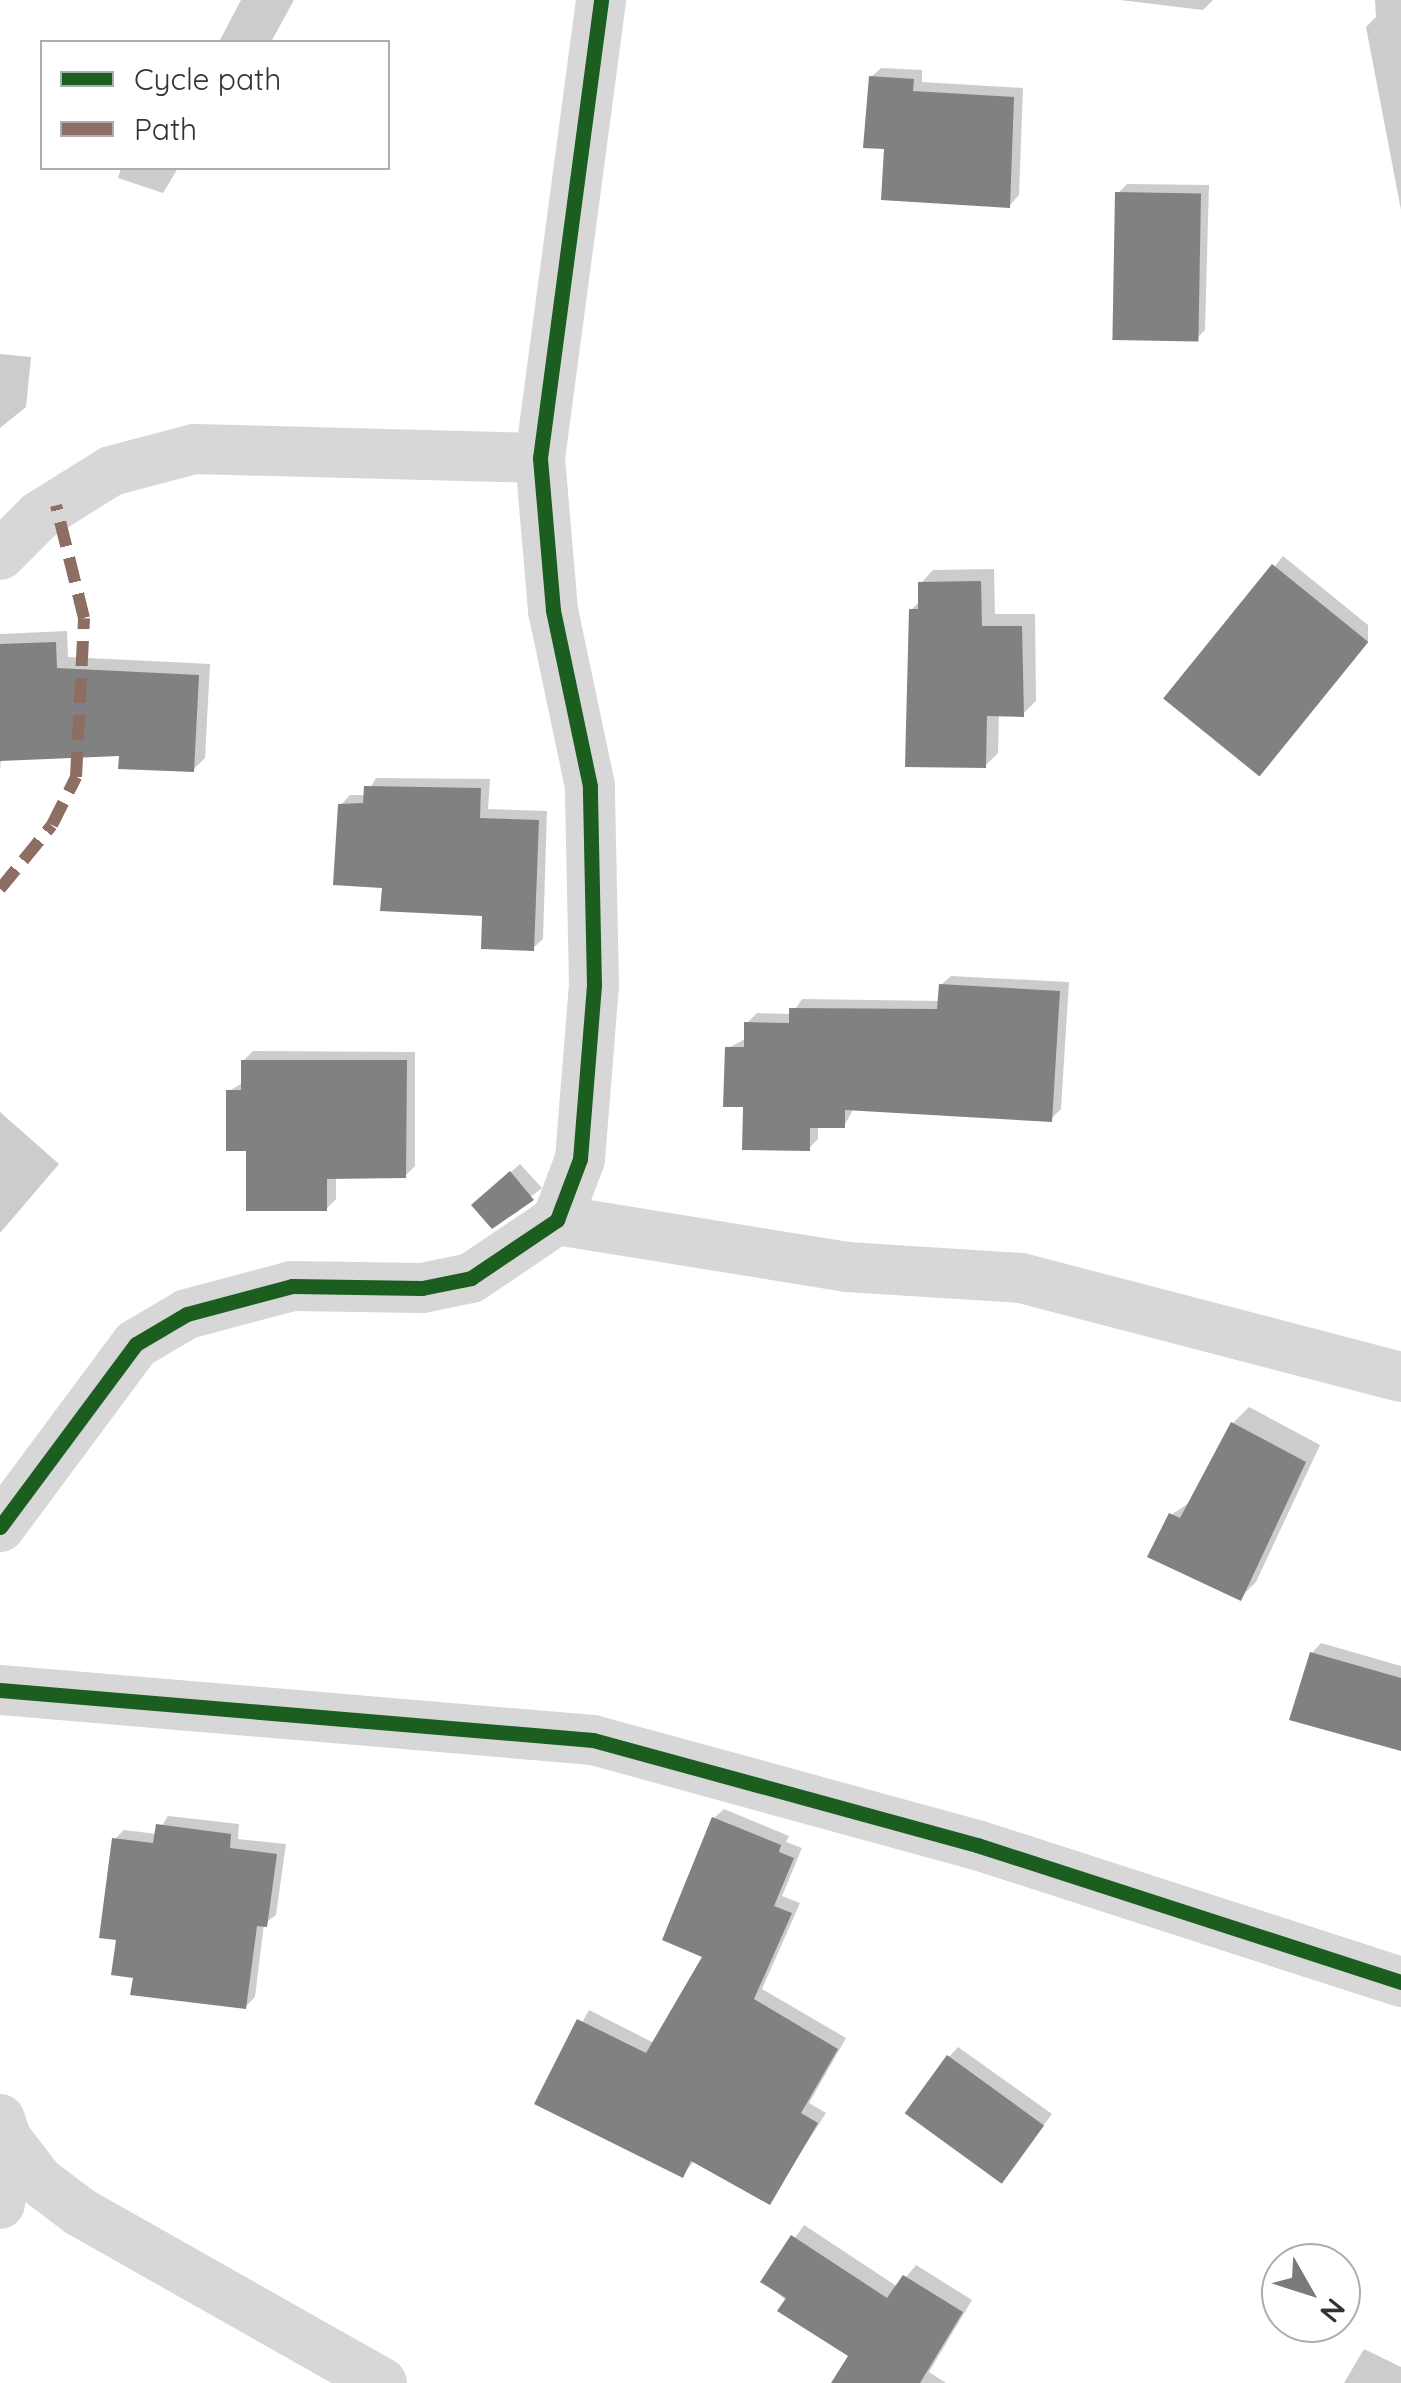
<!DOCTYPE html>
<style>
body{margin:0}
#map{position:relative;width:1401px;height:2383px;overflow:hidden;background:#fff;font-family:Quicksand,sans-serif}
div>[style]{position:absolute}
.shadow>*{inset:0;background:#0003}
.building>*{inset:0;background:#818181;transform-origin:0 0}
.street>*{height:50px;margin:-25px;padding:0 25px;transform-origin:25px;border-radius:25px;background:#d7d7d7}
.quiet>*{height:12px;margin-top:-6px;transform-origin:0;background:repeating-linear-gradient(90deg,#8d6e63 0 25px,transparent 0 37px)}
.cycleway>*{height:15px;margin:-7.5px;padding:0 7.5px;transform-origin:7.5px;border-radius:7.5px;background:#1b5e20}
span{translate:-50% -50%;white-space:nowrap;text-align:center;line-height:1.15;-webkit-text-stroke:10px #fff;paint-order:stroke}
.legend{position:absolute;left:40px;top:40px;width:350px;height:130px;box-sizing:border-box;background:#fff;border:2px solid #adadad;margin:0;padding:12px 18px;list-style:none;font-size:30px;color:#333}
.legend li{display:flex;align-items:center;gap:20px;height:50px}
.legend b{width:50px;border:2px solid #adadad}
.north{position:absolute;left:1261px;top:2243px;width:100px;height:100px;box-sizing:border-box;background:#fff;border:2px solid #adadad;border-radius:50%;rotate:129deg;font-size:28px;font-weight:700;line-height:40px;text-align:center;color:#333}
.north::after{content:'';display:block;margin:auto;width:35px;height:45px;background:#7a7a7a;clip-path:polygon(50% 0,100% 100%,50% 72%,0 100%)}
</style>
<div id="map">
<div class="shadow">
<i style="clip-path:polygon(241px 0,294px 0,271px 42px,219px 42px)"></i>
<i style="clip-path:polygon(1120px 0,1213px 0,1203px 10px)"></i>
<i style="clip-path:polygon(1375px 0,1401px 0,1401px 210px,1366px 27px,1376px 17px)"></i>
<i style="clip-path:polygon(881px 68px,922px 70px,922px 82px,1023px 88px,1019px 195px,1010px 205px,887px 147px,871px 77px)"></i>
<i style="clip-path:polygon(121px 168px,178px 168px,163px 193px,118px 178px)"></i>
<i style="clip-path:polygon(1127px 184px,1209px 185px,1205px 330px,1195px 340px,1117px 194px)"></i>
<i style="clip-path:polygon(0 354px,31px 357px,26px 407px,0 428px)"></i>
<i style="clip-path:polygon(1283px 556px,1368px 625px,1368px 641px,1269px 760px,1169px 699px)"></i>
<i style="clip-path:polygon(994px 569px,995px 614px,1035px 614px,1036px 701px,1022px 715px,999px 714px,998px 753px,985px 766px,911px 610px,920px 601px,920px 584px,933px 570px)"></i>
<i style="clip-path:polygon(67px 631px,68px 657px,210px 664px,205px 758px,193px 770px,121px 753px,1px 758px,0 771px,0 634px)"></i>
<i style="clip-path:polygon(376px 778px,490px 779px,488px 809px,547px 811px,543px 939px,533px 948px,484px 914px,385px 886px,341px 805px,350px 795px,366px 795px)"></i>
<i style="clip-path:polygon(951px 976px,1069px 982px,1061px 1109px,1051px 1119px,854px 1108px,844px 1126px,818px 1125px,818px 1139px,808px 1149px,745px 1105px,728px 1048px,747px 1038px,747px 1023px,757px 1013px,792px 1014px,802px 999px,940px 1001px,941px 985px)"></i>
<i style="clip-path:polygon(253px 1051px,415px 1052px,415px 1166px,405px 1176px,336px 1176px,336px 1199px,326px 1209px,249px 1148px,229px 1091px,244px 1082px,243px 1061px)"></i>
<i style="clip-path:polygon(0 1112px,59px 1164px,0 1233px)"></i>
<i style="clip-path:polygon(520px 1164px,542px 1188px,492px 1226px,484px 1196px)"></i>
<i style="clip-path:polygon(1249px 1407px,1320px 1445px,1256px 1582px,1240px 1598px,1171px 1515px,1192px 1501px,1233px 1423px)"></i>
<i style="clip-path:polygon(1321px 1643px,1401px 1666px,1401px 1749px,1312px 1653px)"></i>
<i style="clip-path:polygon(724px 1809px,789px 1836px,786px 1842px,802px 1848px,782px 1896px,800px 1903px,762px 1989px,846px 2038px,809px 2103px,826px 2113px,769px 2202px,695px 2160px,683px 2175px,538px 2103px,589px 2010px,654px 2043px,706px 1956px,714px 1818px)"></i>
<i style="clip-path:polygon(168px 1816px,239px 1824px,238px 1839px,286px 1844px,276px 1915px,264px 1924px,255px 1997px,245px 2007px,136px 1976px,118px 1938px,115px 1839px,124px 1830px,157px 1834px)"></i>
<i style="clip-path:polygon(958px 2047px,1052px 2114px,1003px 2180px,949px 2057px)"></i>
<i style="clip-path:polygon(804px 2225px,898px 2287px,916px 2265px,972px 2300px,929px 2372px,946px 2383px,834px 2383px,852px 2355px,764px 2282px)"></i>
<i style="clip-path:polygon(1364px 2349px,1401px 2367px,1401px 2383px,1344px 2383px)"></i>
</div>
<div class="building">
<i style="clip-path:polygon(869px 76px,914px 79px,913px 91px,1014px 97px,1010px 208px,881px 200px,884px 149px,863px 148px)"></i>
<i style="left:1115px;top:192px;width:86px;height:148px;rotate:1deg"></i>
<i style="left:1272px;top:564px;width:124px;height:173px;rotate:39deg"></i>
<i style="clip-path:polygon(981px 581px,982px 626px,1022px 626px,1024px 717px,987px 716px,986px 768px,905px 767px,909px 609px,918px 609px,918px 582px)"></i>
<i style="clip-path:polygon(56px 642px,57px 668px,199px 675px,194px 772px,118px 769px,119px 756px,0 761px,0 644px)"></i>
<i style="clip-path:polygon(364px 786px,481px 788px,480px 818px,539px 820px,534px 951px,481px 949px,482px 916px,380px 911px,382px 888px,333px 885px,338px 804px,363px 803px)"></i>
<i style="clip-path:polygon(939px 984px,1060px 991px,1052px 1122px,845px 1110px,845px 1128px,810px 1128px,810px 1151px,742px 1150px,743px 1107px,723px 1107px,725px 1047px,744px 1047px,744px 1022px,789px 1023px,789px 1008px,937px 1009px)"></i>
<i style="clip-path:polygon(241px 1060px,407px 1060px,406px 1178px,327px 1179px,327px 1211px,246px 1211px,246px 1151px,226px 1151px,226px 1090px,241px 1090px)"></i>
<i style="clip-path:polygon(510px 1171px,534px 1200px,492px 1229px,471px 1205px)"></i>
<i style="clip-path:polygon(1231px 1422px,1306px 1462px,1241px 1601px,1147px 1557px,1169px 1513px,1180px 1518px)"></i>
<i style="clip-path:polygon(1310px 1652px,1401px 1678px,1401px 1751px,1289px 1720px)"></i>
<i style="clip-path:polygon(712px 1817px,781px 1845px,779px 1852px,794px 1858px,774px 1906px,792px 1913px,754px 1999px,838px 2049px,801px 2113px,818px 2123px,770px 2205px,691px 2161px,683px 2178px,534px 2104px,577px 2019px,646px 2053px,702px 1957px,662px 1940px)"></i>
<i style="clip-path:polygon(156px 1824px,231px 1834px,230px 1848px,277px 1854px,267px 1927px,257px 1926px,246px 2009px,130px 1995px,133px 1978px,111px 1975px,116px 1940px,99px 1938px,112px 1838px,153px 1843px)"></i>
<i style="left:947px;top:2055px;width:120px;height:72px;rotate:36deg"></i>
<i style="clip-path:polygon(791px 2235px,887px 2298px,903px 2275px,963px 2312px,920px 2383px,831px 2383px,848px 2356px,777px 2311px,786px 2298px,760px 2282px)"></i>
</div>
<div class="street">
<i style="left:0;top:555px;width:55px;rotate:-45deg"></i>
<i style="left:39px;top:516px;width:85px;rotate:-32deg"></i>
<i style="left:111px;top:471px;width:86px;rotate:-14.8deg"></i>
<i style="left:194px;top:449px;width:346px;rotate:1.5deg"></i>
<i style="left:557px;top:1220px;width:294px;rotate:9.2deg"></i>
<i style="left:847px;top:1267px;width:174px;rotate:3.6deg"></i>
<i style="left:1021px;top:1278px;width:393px;rotate:14.6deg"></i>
<i style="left:0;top:1527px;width:228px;rotate:-53.4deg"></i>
<i style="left:136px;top:1344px;width:59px;rotate:-30.5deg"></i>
<i style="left:187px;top:1314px;width:109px;rotate:-14.9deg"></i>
<i style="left:292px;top:1286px;width:130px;rotate:0.9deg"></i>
<i style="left:422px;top:1288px;width:50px;rotate:-11.5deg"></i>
<i style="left:471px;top:1278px;width:104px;rotate:-34deg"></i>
<i style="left:557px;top:1220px;width:65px;rotate:-69.3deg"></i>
<i style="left:580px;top:1159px;width:175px;rotate:-85.4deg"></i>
<i style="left:594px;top:985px;width:199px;rotate:-91.2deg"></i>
<i style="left:590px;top:786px;width:180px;rotate:-101.9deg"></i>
<i style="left:553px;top:610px;width:153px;rotate:-94.9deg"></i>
<i style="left:540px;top:458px;width:462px;rotate:-82.4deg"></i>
<i style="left:0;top:1690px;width:595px;rotate:4.82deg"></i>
<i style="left:593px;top:1740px;width:398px;rotate:15.3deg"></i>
<i style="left:977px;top:1845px;width:446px;rotate:17.9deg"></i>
<i style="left:0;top:2119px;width:20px;rotate:72deg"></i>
<i style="left:6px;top:2138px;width:54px;rotate:52.5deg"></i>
<i style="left:39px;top:2181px;width:51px;rotate:37.1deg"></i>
<i style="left:80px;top:2212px;width:347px;rotate:29.5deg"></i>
<i style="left:0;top:2204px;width:66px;rotate:-84.8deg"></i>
</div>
<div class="quiet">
<i style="left:0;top:889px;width:82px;rotate:-50.9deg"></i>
<i style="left:52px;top:825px;width:54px;rotate:-63.4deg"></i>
<i style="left:76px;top:777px;width:159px;rotate:-87.1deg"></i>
<i style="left:84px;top:618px;width:116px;rotate:-103.9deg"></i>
</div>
<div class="cycleway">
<i style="left:0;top:1527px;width:228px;rotate:-53.4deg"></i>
<i style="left:136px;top:1344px;width:59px;rotate:-30.5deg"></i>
<i style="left:187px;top:1314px;width:109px;rotate:-14.9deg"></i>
<i style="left:292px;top:1286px;width:130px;rotate:0.9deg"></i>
<i style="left:422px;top:1288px;width:50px;rotate:-11.5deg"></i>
<i style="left:471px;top:1278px;width:104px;rotate:-34deg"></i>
<i style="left:557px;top:1220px;width:65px;rotate:-69.3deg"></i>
<i style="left:580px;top:1159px;width:175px;rotate:-85.4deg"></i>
<i style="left:594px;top:985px;width:199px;rotate:-91.2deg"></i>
<i style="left:590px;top:786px;width:180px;rotate:-101.9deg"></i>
<i style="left:553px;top:610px;width:153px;rotate:-94.9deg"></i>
<i style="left:540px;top:458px;width:462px;rotate:-82.4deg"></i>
<i style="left:0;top:1690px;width:595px;rotate:4.82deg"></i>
<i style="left:593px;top:1740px;width:398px;rotate:15.3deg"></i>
<i style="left:977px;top:1845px;width:446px;rotate:17.9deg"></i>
</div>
<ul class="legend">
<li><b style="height:12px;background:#1b5e20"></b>Cycle path</li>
<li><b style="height:12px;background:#8d6e63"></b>Path</li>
</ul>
<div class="north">N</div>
</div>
